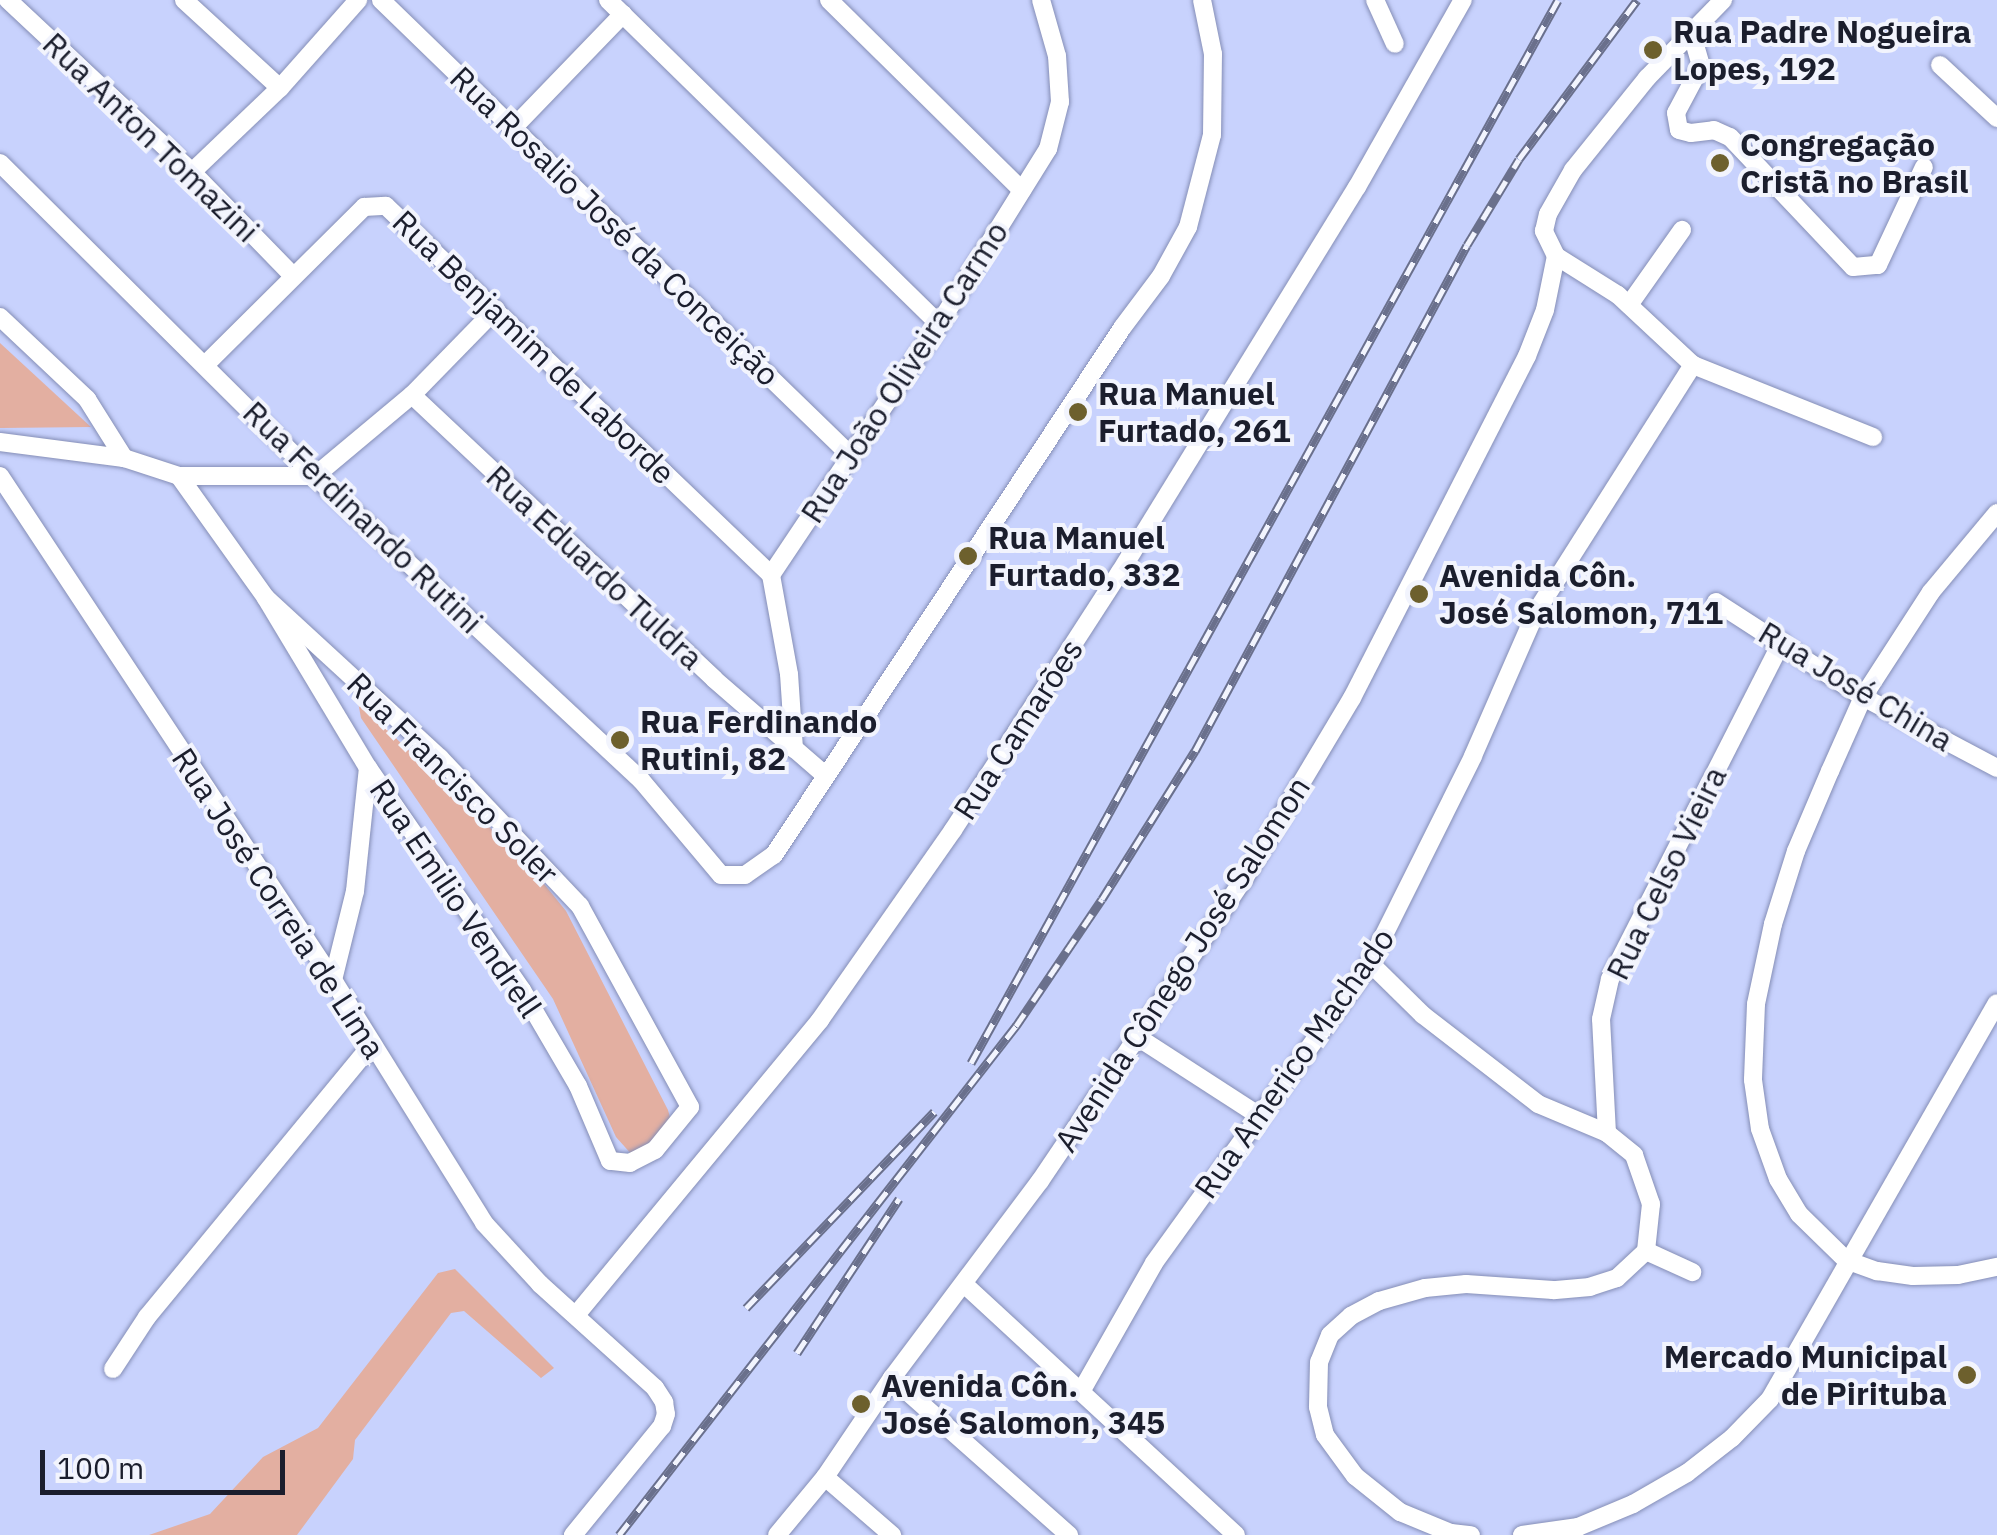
<!DOCTYPE html>
<meta charset="utf-8">
<style>
body{margin:0}
#map{position:relative;width:1997px;height:1535px;overflow:hidden;background:#c8d2fd;font-family:"IBM Plex Sans",sans-serif}
div>[style]{position:absolute}
.green>*{inset:0;background:#e3afa1}
.roads{filter:drop-shadow(0 0 2px #858eb6) drop-shadow(0 0 2px #858eb6)}
.minor>*{height:18px;margin:-9px;padding:0 9px;transform-origin:9px;border-radius:9px;background:#fff}
.rail>*{height:9px;margin-top:-4.5px;transform-origin:0;background:repeating-linear-gradient(90deg,#f2f4fd 0 15px,#6a708c 0 30px);box-sizing:border-box;border-block:2px solid #6a708c}
.dots>*{width:28px;height:28px;translate:-50% -50%;box-sizing:border-box;border:5px solid #f2f4fd;border-radius:50%}
span{translate:-50% -50%;white-space:nowrap;text-align:center;line-height:1.15;-webkit-text-stroke:8px #f2f4fd;paint-order:stroke}
.poi-label{font-size:32px;color:#1b1e2d;font-weight:700}
.left{translate:0 -50%;text-align:left}
.right{translate:-100% -50%;text-align:right}
.street-label{font-size:32px;color:#1b1e2d}
.scale{position:absolute;left:40px;top:1450px;width:245px;height:45px;box-sizing:border-box;border:5px solid #1b1e2d;border-top:0;padding-left:12px;font-size:30px;line-height:35px;white-space:nowrap;color:#1b1e2d;-webkit-text-stroke:8px #f2f4fd;paint-order:stroke}
</style>
<div id="map">
<div class="green">
<i style="clip-path:polygon(0 343px,91px 427px,0 428px)"></i>
<i style="clip-path:polygon(358px 702px,528px 864px,566px 911px,668px 1110px,671px 1121px,652px 1145px,633px 1156px,616px 1137px,553px 999px,361px 718px)"></i>
<i style="clip-path:polygon(455px 1269px,554px 1368px,541px 1378px,464px 1311px,451px 1313px,355px 1440px,353px 1459px,297px 1535px,149px 1535px,210px 1514px,263px 1457px,318px 1428px,438px 1273px)"></i>
</div>
<div class="roads">
<div class="minor">
<i style="left:8px;top:0;width:252px;rotate:43.1deg"></i>
<i style="left:192px;top:172px;width:144px;rotate:45.8deg"></i>
<i style="left:184px;top:0;width:130px;rotate:42.5deg"></i>
<i style="left:381px;top:0;width:652px;rotate:44.13deg"></i>
<i style="left:608px;top:0;width:463px;rotate:44.4deg"></i>
<i style="left:829px;top:0;width:271px;rotate:44.6deg"></i>
<i style="left:1375px;top:0;width:48px;rotate:65.6deg"></i>
<i style="left:1691px;top:31px;width:36px;rotate:74deg"></i>
<i style="left:1701px;top:66px;width:53px;rotate:118deg"></i>
<i style="left:1676px;top:113px;width:17px;rotate:80deg"></i>
<i style="left:1679px;top:130px;width:12px;rotate:14deg"></i>
<i style="left:1691px;top:133px;width:23px;rotate:-7deg"></i>
<i style="left:1714px;top:130px;width:17px;rotate:24deg"></i>
<i style="left:1730px;top:137px;width:179px;rotate:46.6deg"></i>
<i style="left:1853px;top:267px;width:25px;rotate:-5deg"></i>
<i style="left:1878px;top:265px;width:108px;rotate:-64.9deg"></i>
<i style="left:1940px;top:65px;width:78px;rotate:42.9deg"></i>
<i style="left:514px;top:127px;width:157px;rotate:-46deg"></i>
<i style="left:0;top:163px;width:444px;rotate:44.8deg"></i>
<i style="left:315px;top:476px;width:446px;rotate:43deg"></i>
<i style="left:641px;top:780px;width:124px;rotate:49.9deg"></i>
<i style="left:721px;top:875px;width:24px"></i>
<i style="left:745px;top:875px;width:35px;rotate:-35deg"></i>
<i style="left:774px;top:855px;width:632px;rotate:-56.56deg"></i>
<i style="left:1122px;top:328px;width:65px;rotate:-53.1deg"></i>
<i style="left:1161px;top:276px;width:56px;rotate:-61.1deg"></i>
<i style="left:1188px;top:227px;width:95px;rotate:-75.4deg"></i>
<i style="left:1212px;top:135px;width:81px;rotate:-89.3deg"></i>
<i style="left:1213px;top:54px;width:55px;rotate:-101.5deg"></i>
<i style="left:192px;top:172px;width:122px;rotate:-43.7deg"></i>
<i style="left:280px;top:88px;width:118px;rotate:-48.4deg"></i>
<i style="left:1556px;top:256px;width:73px;rotate:32.2deg"></i>
<i style="left:1618px;top:295px;width:103px;rotate:43deg"></i>
<i style="left:1693px;top:365px;width:194px;rotate:21.8deg"></i>
<i style="left:1629px;top:305px;width:92px;rotate:-54.8deg"></i>
<i style="left:0;top:317px;width:120px;rotate:43.3deg"></i>
<i style="left:87px;top:399px;width:70px;rotate:57.9deg"></i>
<i style="left:206px;top:364px;width:223px;rotate:-44.8deg"></i>
<i style="left:364px;top:207px;width:22px;rotate:-3deg"></i>
<i style="left:386px;top:206px;width:533px;rotate:43.78deg"></i>
<i style="left:412px;top:395px;width:415px;rotate:43.2deg"></i>
<i style="left:714px;top:679px;width:148px;rotate:40.9deg"></i>
<i style="left:0;top:442px;width:125px;rotate:7.4deg"></i>
<i style="left:124px;top:458px;width:58px;rotate:18.1deg"></i>
<i style="left:179px;top:476px;width:136px"></i>
<i style="left:0;top:476px;width:604px;rotate:56.55deg"></i>
<i style="left:333px;top:980px;width:286px;rotate:58.1deg"></i>
<i style="left:484px;top:1223px;width:83px;rotate:47.4deg"></i>
<i style="left:540px;top:1284px;width:155px;rotate:42.1deg"></i>
<i style="left:655px;top:1388px;width:17px;rotate:57deg"></i>
<i style="left:664px;top:1402px;width:12px;rotate:81deg"></i>
<i style="left:666px;top:1414px;width:13px;rotate:108deg"></i>
<i style="left:662px;top:1426px;width:141px;rotate:129.2deg"></i>
<i style="left:179px;top:476px;width:150px;rotate:54.5deg"></i>
<i style="left:266px;top:598px;width:236px;rotate:42.6deg"></i>
<i style="left:440px;top:758px;width:204px;rotate:46.6deg"></i>
<i style="left:580px;top:906px;width:229px;rotate:61.3deg"></i>
<i style="left:690px;top:1107px;width:55px;rotate:129.1deg"></i>
<i style="left:655px;top:1150px;width:28px;rotate:153deg"></i>
<i style="left:630px;top:1163px;width:20px;rotate:-174deg"></i>
<i style="left:610px;top:1161px;width:82px;rotate:-113.1deg"></i>
<i style="left:578px;top:1086px;width:111px;rotate:-120.3deg"></i>
<i style="left:522px;top:990px;width:270px;rotate:-124.7deg"></i>
<i style="left:368px;top:768px;width:198px;rotate:-121deg"></i>
<i style="left:315px;top:476px;width:126px;rotate:-39.9deg"></i>
<i style="left:412px;top:395px;width:120px;rotate:-45.7deg"></i>
<i style="left:1997px;top:513px;width:103px;rotate:129.9deg"></i>
<i style="left:1931px;top:592px;width:125px;rotate:122.9deg"></i>
<i style="left:1863px;top:697px;width:81px;rotate:114deg"></i>
<i style="left:1830px;top:771px;width:87px;rotate:113deg"></i>
<i style="left:1796px;top:851px;width:77px;rotate:107.5deg"></i>
<i style="left:1773px;top:924px;width:82px;rotate:102deg"></i>
<i style="left:1756px;top:1004px;width:76px;rotate:92.3deg"></i>
<i style="left:1753px;top:1080px;width:49px;rotate:81.9deg"></i>
<i style="left:1760px;top:1129px;width:53px;rotate:70.2deg"></i>
<i style="left:1778px;top:1179px;width:41px;rotate:59deg"></i>
<i style="left:1799px;top:1214px;width:66px;rotate:44.4deg"></i>
<i style="left:1846px;top:1260px;width:33px;rotate:20deg"></i>
<i style="left:1877px;top:1271px;width:36px;rotate:8deg"></i>
<i style="left:1913px;top:1276px;width:45px;rotate:-1.3deg"></i>
<i style="left:1958px;top:1275px;width:40px;rotate:-12deg"></i>
<i style="left:1716px;top:602px;width:175px;rotate:32.9deg"></i>
<i style="left:1863px;top:697px;width:152px;rotate:27.9deg"></i>
<i style="left:794px;top:749px;width:75px;rotate:-93.8deg"></i>
<i style="left:789px;top:674px;width:101px;rotate:-100.3deg"></i>
<i style="left:771px;top:575px;width:302px;rotate:-56.2deg"></i>
<i style="left:939px;top:324px;width:206px;rotate:-58.1deg"></i>
<i style="left:1048px;top:149px;width:49px;rotate:-75.7deg"></i>
<i style="left:1060px;top:102px;width:46px;rotate:-93.7deg"></i>
<i style="left:1057px;top:56px;width:58px;rotate:-105.9deg"></i>
<i style="left:1370px;top:963px;width:74px;rotate:44.5deg"></i>
<i style="left:1423px;top:1015px;width:145px;rotate:37.7deg"></i>
<i style="left:1538px;top:1104px;width:75px;rotate:22.8deg"></i>
<i style="left:1607px;top:1133px;width:35px;rotate:39deg"></i>
<i style="left:1634px;top:1155px;width:52px;rotate:70.9deg"></i>
<i style="left:1651px;top:1204px;width:47px;rotate:96.1deg"></i>
<i style="left:1646px;top:1251px;width:40px;rotate:137deg"></i>
<i style="left:1617px;top:1278px;width:28px;rotate:162deg"></i>
<i style="left:1590px;top:1287px;width:37px;rotate:175deg"></i>
<i style="left:1553px;top:1290px;width:87px;rotate:-176.1deg"></i>
<i style="left:1466px;top:1284px;width:41px;rotate:174.4deg"></i>
<i style="left:1425px;top:1288px;width:48px;rotate:164.2deg"></i>
<i style="left:1379px;top:1301px;width:32px;rotate:152deg"></i>
<i style="left:1351px;top:1316px;width:28px;rotate:138deg"></i>
<i style="left:1330px;top:1335px;width:29px;rotate:112deg"></i>
<i style="left:1319px;top:1362px;width:45px;rotate:91.3deg"></i>
<i style="left:1318px;top:1407px;width:29px;rotate:76deg"></i>
<i style="left:1325px;top:1435px;width:51px;rotate:53.8deg"></i>
<i style="left:1355px;top:1476px;width:58px;rotate:38.7deg"></i>
<i style="left:1400px;top:1512px;width:55px;rotate:22.4deg"></i>
<i style="left:1451px;top:1533px;width:20px;rotate:6deg"></i>
<i style="left:333px;top:980px;width:92px;rotate:-76.1deg"></i>
<i style="left:355px;top:891px;width:124px;rotate:-84deg"></i>
<i style="left:1139px;top:1038px;width:142px;rotate:32.9deg"></i>
<i style="left:1607px;top:1133px;width:114px;rotate:-93deg"></i>
<i style="left:1601px;top:1019px;width:41px;rotate:-77.3deg"></i>
<i style="left:1610px;top:979px;width:378px;rotate:-63deg"></i>
<i style="left:1646px;top:1251px;width:51px;rotate:24.5deg"></i>
<i style="left:964px;top:1284px;width:370px;rotate:42.7deg"></i>
<i style="left:576px;top:1315px;width:383px;rotate:-50.4deg"></i>
<i style="left:820px;top:1020px;width:232px;rotate:-55deg"></i>
<i style="left:953px;top:830px;width:307px;rotate:-57.1deg"></i>
<i style="left:1120px;top:572px;width:452px;rotate:-58.4deg"></i>
<i style="left:1357px;top:187px;width:215px;rotate:-60.5deg"></i>
<i style="left:113px;top:1369px;width:62px;rotate:-56.8deg"></i>
<i style="left:147px;top:1317px;width:354px;rotate:-50.5deg"></i>
<i style="left:892px;top:1378px;width:237px;rotate:41.6deg"></i>
<i style="left:1082px;top:1390px;width:146px;rotate:-60.4deg"></i>
<i style="left:1154px;top:1263px;width:370px;rotate:-54.2deg"></i>
<i style="left:1370px;top:963px;width:231px;rotate:-63.5deg"></i>
<i style="left:1473px;top:756px;width:157px;rotate:-66.4deg"></i>
<i style="left:1536px;top:612px;width:293px;rotate:-57.6deg"></i>
<i style="left:825px;top:1477px;width:89px;rotate:40.9deg"></i>
<i style="left:777px;top:1535px;width:75px;rotate:-50.4deg"></i>
<i style="left:825px;top:1477px;width:120px;rotate:-55.9deg"></i>
<i style="left:892px;top:1378px;width:246px;rotate:-53.1deg"></i>
<i style="left:1040px;top:1181px;width:364px;rotate:-56deg"></i>
<i style="left:1244px;top:879px;width:211px;rotate:-59.2deg"></i>
<i style="left:1352px;top:698px;width:384px;rotate:-62.9deg"></i>
<i style="left:1527px;top:356px;width:49px;rotate:-68.6deg"></i>
<i style="left:1545px;top:310px;width:55px;rotate:-78.5deg"></i>
<i style="left:1556px;top:256px;width:28px;rotate:-116deg"></i>
<i style="left:1544px;top:231px;width:17px;rotate:-77deg"></i>
<i style="left:1548px;top:214px;width:51px;rotate:-60.4deg"></i>
<i style="left:1573px;top:170px;width:118px;rotate:-51.2deg"></i>
<i style="left:1647px;top:78px;width:109px;rotate:-45.7deg"></i>
<i style="left:1522px;top:1535px;width:57px;rotate:-8.1deg"></i>
<i style="left:1578px;top:1527px;width:60px;rotate:-22.7deg"></i>
<i style="left:1633px;top:1504px;width:62px;rotate:-29.9deg"></i>
<i style="left:1687px;top:1473px;width:57px;rotate:-37.9deg"></i>
<i style="left:1732px;top:1438px;width:54px;rotate:-45.7deg"></i>
<i style="left:1770px;top:1399px;width:456px;rotate:-60.2deg"></i>
</div>
</div>
<div class="rail">
<i style="left:971px;top:1063px;width:1214px;rotate:-61.09deg"></i>
<i style="left:746px;top:1308px;width:272px;rotate:-46.2deg"></i>
<i style="left:797px;top:1353px;width:185px;rotate:-56.5deg"></i>
<i style="left:619px;top:1535px;width:646px;rotate:-52.05deg"></i>
<i style="left:1016px;top:1026px;width:153px;rotate:-55.9deg"></i>
<i style="left:1102px;top:899px;width:175px;rotate:-57.9deg"></i>
<i style="left:1195px;top:751px;width:574px;rotate:-61.74deg"></i>
<i style="left:1467px;top:245px;width:100px;rotate:-58.8deg"></i>
<i style="left:1519px;top:159px;width:198px;rotate:-53.4deg"></i>
</div>
<div class="dots">
<i style="left:1653px;top:50px;background:#6d602d"></i>
<i style="left:1720px;top:163px;background:#6d602d"></i>
<i style="left:1078px;top:412px;background:#6d602d"></i>
<i style="left:968px;top:556px;background:#6d602d"></i>
<i style="left:1419px;top:594px;background:#6d602d"></i>
<i style="left:620px;top:740px;background:#6d602d"></i>
<i style="left:1967px;top:1375px;background:#6d602d"></i>
<i style="left:861px;top:1404px;background:#6d602d"></i>
</div>
<div class="poi-label">
<span class="left" style="left:1673px;top:50px">Rua Padre Nogueira<br>Lopes, 192</span>
<span class="left" style="left:1740px;top:163px">Congregação<br>Cristã no Brasil</span>
<span class="left" style="left:1098px;top:412px">Rua Manuel<br>Furtado, 261</span>
<span class="left" style="left:988px;top:556px">Rua Manuel<br>Furtado, 332</span>
<span class="left" style="left:1439px;top:594px">Avenida Côn.<br>José Salomon, 711</span>
<span class="left" style="left:640px;top:740px">Rua Ferdinando<br>Rutini, 82</span>
<span class="right" style="left:1947px;top:1375px">Mercado Municipal<br>de Pirituba</span>
<span class="left" style="left:881px;top:1404px">Avenida Côn.<br>José Salomon, 345</span>
</div>
<div class="street-label">
<span style="left:151px;top:137px;rotate:44deg">Rua Anton Tomazini</span>
<span style="left:615px;top:226px;rotate:44deg">Rua Rosalio José da Conceição</span>
<span style="left:534px;top:347px;rotate:44deg">Rua Benjamim de Laborde</span>
<span style="left:904px;top:372px;rotate:-57deg">Rua João Oliveira Carmo</span>
<span style="left:363px;top:517px;rotate:44deg">Rua Ferdinando Rutini</span>
<span style="left:595px;top:567px;rotate:43deg">Rua Eduardo Tuldra</span>
<span style="left:1856px;top:686px;rotate:31deg">Rua José China</span>
<span style="left:1018px;top:729px;rotate:-57deg">Rua Camarões</span>
<span style="left:453px;top:778px;rotate:45deg">Rua Francisco Soler</span>
<span style="left:1666px;top:873px;rotate:-64deg">Rua Celso Vieira</span>
<span style="left:456px;top:898px;rotate:56deg">Rua Emilio Vendrell</span>
<span style="left:279px;top:903px;rotate:57deg">Rua José Correia de Lima</span>
<span style="left:1182px;top:964px;rotate:-57deg">Avenida Cônego José Salomon</span>
<span style="left:1294px;top:1063px;rotate:-55deg">Rua Americo Machado</span>
</div>
<div class="scale">100 m</div>
</div>
